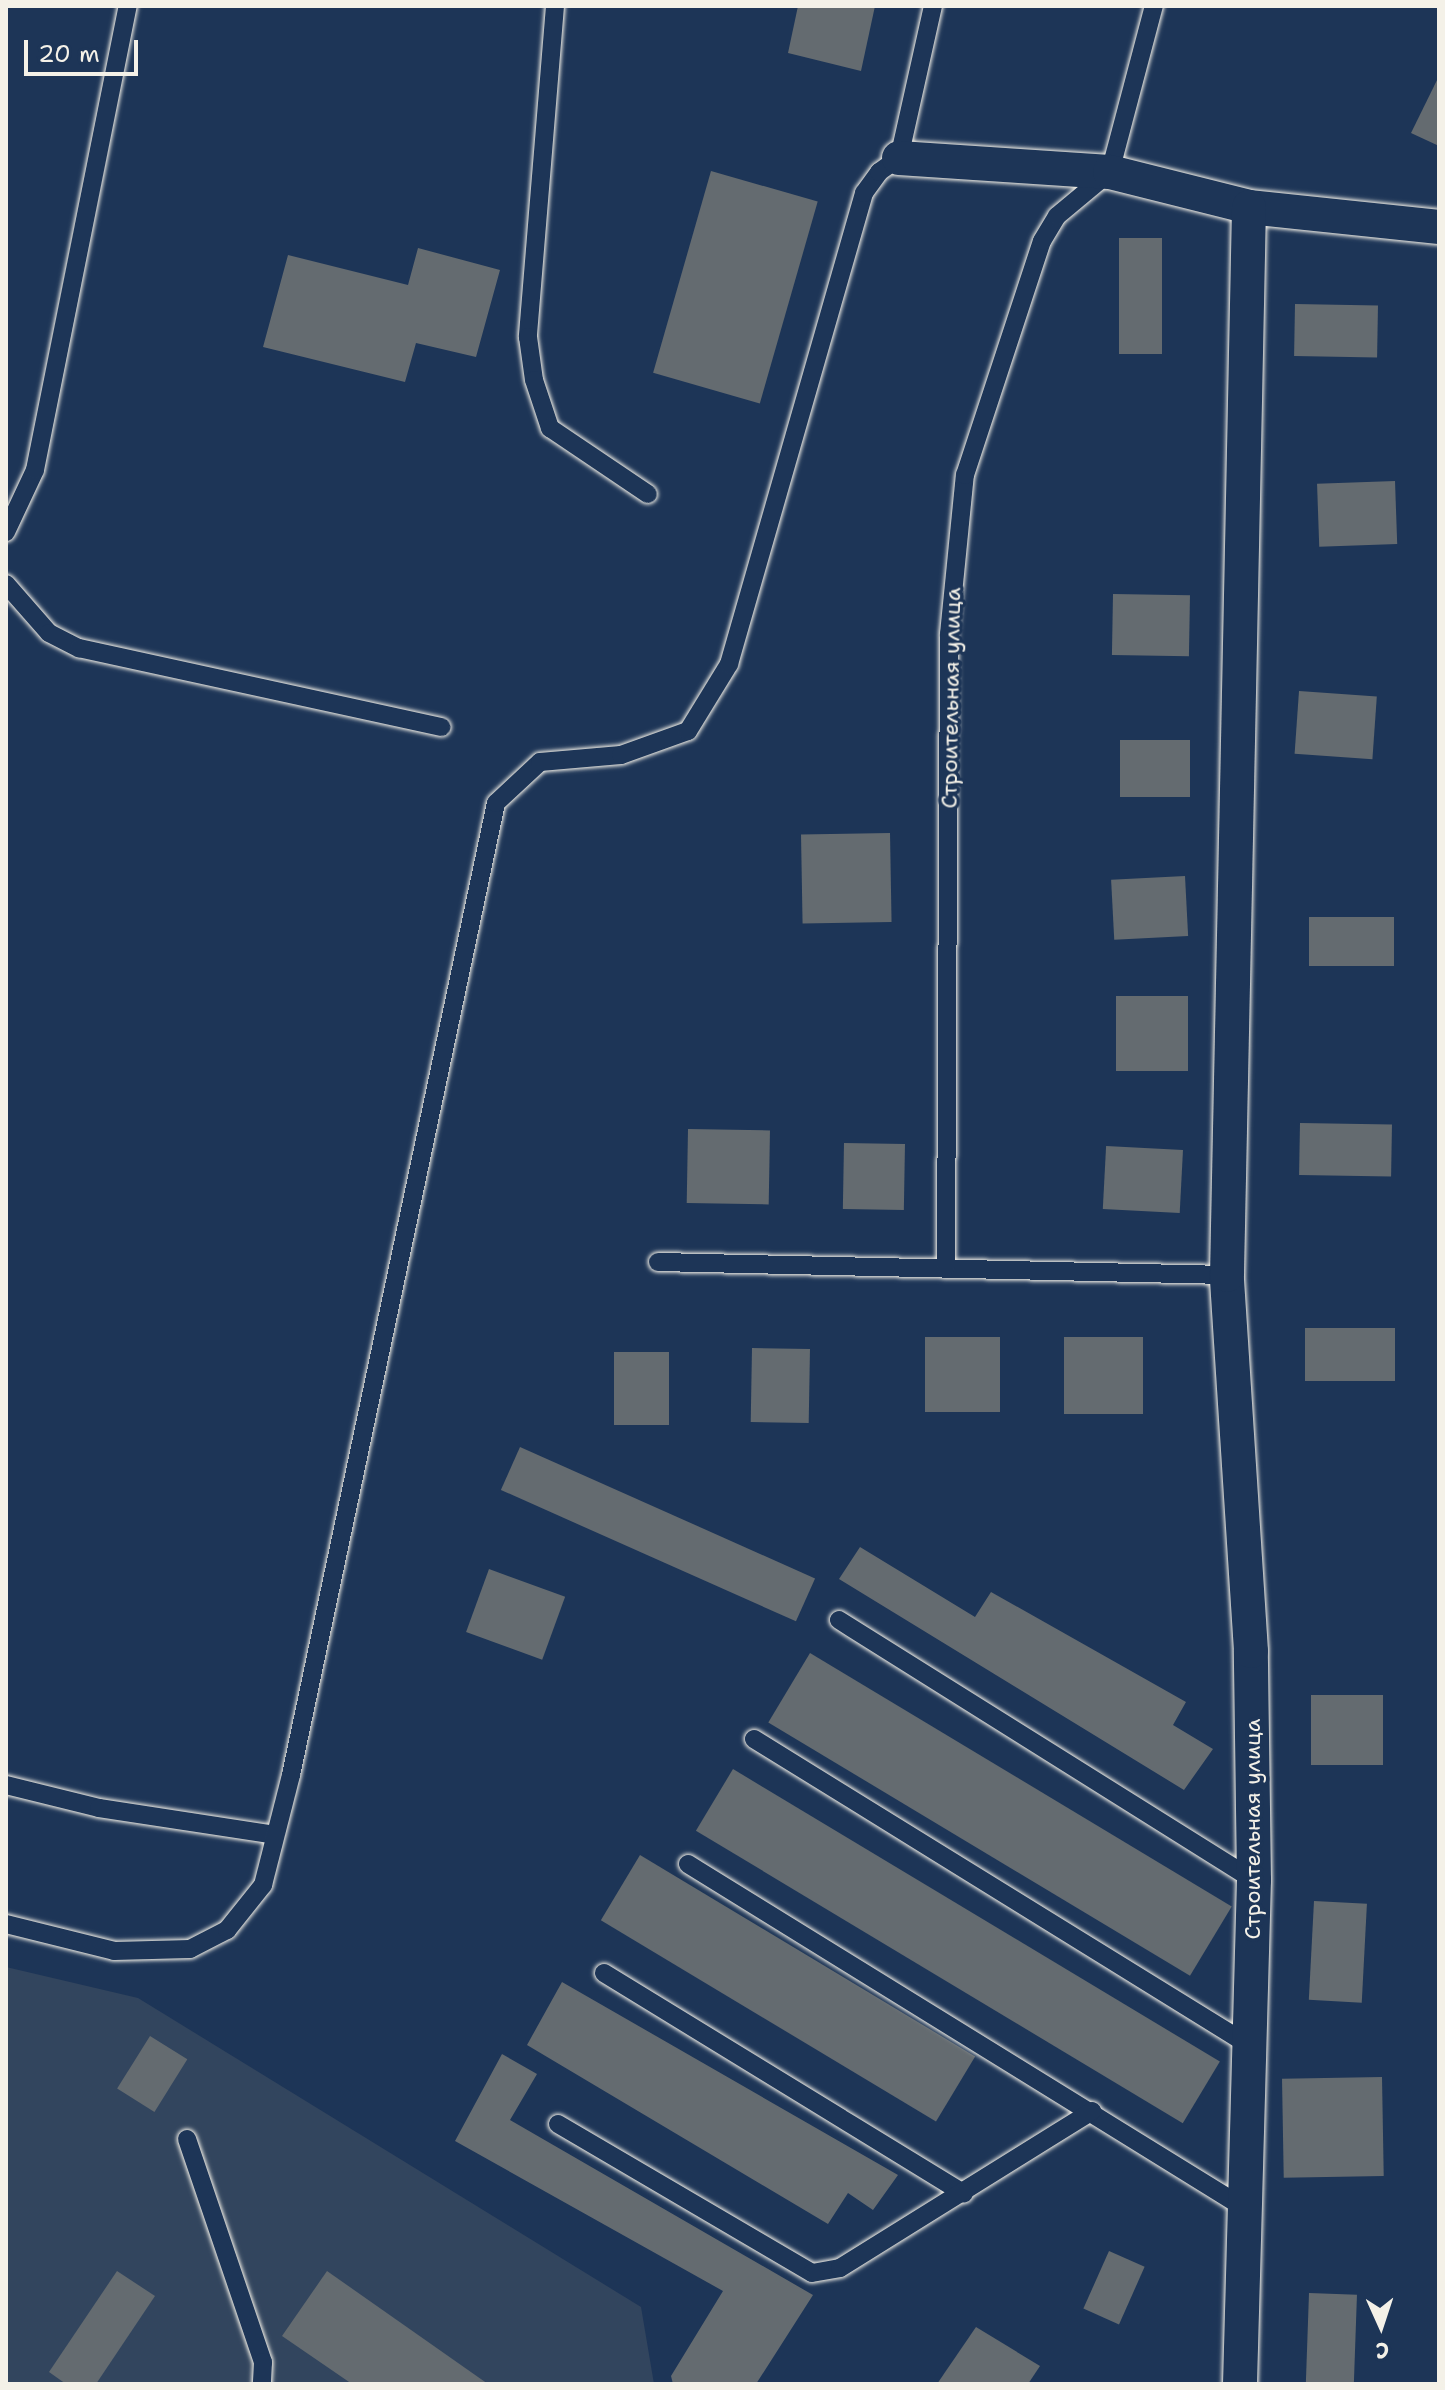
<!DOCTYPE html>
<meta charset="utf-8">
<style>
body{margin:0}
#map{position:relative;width:1445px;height:2390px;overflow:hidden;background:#1d3557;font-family:"Shantell Sans",sans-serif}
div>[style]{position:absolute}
.built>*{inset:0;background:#32455e}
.building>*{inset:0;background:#646b70;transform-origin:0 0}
.roads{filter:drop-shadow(0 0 2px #f4f1e8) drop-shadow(0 0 2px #f4f1e8)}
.lane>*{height:18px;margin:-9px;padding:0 9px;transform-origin:9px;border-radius:9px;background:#1d3557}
.street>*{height:34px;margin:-17px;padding:0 17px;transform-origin:17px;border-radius:17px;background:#1d3557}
span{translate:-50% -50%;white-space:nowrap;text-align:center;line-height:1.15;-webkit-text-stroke:7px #1d3557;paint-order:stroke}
.street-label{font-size:22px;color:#f4f1e8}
.frame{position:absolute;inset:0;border:8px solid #f4f1e8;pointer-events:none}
.north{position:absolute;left:1341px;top:2286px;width:80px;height:80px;-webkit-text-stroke:6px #1d3557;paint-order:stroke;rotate:177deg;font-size:22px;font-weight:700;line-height:32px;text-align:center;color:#f4f1e8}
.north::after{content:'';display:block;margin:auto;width:28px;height:36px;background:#f4f1e8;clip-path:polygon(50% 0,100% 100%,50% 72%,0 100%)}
.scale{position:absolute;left:24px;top:40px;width:114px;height:36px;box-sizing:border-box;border:4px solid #f4f1e8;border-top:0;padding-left:10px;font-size:24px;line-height:28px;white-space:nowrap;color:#f4f1e8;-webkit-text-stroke:6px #1d3557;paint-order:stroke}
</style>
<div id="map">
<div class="built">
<i style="clip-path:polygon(6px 1967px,138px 1998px,641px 2307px,654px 2384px,6px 2384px)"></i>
</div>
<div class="building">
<i style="clip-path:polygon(798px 6px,875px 6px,861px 71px,788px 53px)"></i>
<i style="clip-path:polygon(1439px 76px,1439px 146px,1411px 133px)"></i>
<i style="left:711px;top:171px;width:111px;height:210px;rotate:16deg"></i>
<i style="left:1119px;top:238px;width:43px;height:116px"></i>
<i style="clip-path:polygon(418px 248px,500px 270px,476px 357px,416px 343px,405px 382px,263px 347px,288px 255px,408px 285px)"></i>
<i style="left:1295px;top:304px;width:83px;height:52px;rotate:1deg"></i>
<i style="left:1395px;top:481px;width:63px;height:78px;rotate:88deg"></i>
<i style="left:1113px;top:594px;width:77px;height:61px;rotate:1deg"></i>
<i style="left:1299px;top:691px;width:78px;height:63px;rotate:4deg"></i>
<i style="left:1120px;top:740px;width:70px;height:57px"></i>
<i style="left:890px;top:833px;width:89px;height:89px;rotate:89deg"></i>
<i style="left:1185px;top:876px;width:60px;height:74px;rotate:87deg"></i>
<i style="left:1309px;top:917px;width:85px;height:49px"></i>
<i style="left:1116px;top:996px;width:72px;height:75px"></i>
<i style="left:1300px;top:1123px;width:92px;height:52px;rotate:1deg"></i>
<i style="left:688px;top:1129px;width:82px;height:74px;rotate:1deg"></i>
<i style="left:844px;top:1143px;width:61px;height:66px;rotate:1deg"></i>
<i style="left:1183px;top:1150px;width:63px;height:77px;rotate:93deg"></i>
<i style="left:1305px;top:1328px;width:90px;height:53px"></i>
<i style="left:1000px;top:1337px;width:75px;height:75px;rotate:90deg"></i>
<i style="left:1064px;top:1337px;width:79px;height:77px"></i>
<i style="left:752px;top:1348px;width:58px;height:74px;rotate:1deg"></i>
<i style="left:669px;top:1352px;width:73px;height:55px;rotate:90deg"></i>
<i style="left:520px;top:1447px;width:323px;height:47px;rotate:24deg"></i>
<i style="clip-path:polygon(860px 1547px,975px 1617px,991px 1592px,1186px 1702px,1173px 1725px,1213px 1749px,1184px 1790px,839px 1579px)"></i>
<i style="left:489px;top:1569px;width:81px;height:67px;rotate:20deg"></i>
<i style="left:810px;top:1653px;width:492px;height:81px;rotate:31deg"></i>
<i style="left:1311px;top:1695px;width:72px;height:70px"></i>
<i style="left:733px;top:1769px;width:568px;height:72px;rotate:31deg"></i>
<i style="left:640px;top:1855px;width:391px;height:76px;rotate:31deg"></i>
<i style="left:1314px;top:1901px;width:53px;height:99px;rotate:3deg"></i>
<i style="clip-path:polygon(562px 1982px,898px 2175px,873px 2210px,848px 2193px,828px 2224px,527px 2045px)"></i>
<i style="left:150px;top:2036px;width:44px;height:62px;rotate:32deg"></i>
<i style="clip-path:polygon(502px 2054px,537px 2074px,510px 2120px,813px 2295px,756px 2384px,673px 2384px,671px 2376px,723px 2291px,455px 2141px)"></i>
<i style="left:1382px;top:2077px;width:99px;height:100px;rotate:89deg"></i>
<i style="left:1109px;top:2251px;width:39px;height:63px;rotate:24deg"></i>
<i style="clip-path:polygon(117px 2271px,155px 2296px,96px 2384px,66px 2384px,49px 2372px)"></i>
<i style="clip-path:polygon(327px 2271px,488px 2384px,352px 2384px,282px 2336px)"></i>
<i style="left:1309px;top:2293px;width:48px;height:91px;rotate:2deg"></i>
<i style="clip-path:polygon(976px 2327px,1040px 2366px,1028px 2384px,937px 2384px)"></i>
</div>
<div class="roads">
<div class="lane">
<i style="left:555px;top:6px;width:332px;rotate:94.7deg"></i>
<i style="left:528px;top:337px;width:43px;rotate:82.1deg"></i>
<i style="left:534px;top:380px;width:51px;rotate:71.6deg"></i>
<i style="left:550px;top:428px;width:118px;rotate:34deg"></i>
<i style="left:6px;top:532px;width:68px;rotate:-64.9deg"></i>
<i style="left:35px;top:470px;width:473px;rotate:-78.7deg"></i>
<i style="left:6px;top:584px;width:65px;rotate:48.7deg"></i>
<i style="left:49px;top:633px;width:34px;rotate:27deg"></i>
<i style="left:79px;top:648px;width:371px;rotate:12.3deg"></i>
<i style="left:658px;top:1262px;width:569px;rotate:1.31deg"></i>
<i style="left:946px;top:1267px;width:633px;rotate:-89.73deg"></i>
<i style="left:949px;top:634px;width:160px;rotate:-84.3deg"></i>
<i style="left:965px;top:475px;width:246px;rotate:-71.8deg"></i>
<i style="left:1042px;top:241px;width:29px;rotate:-59deg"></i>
<i style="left:1057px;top:216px;width:69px;rotate:-39.7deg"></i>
<i style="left:1110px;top:172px;width:172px;rotate:-75.2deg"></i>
<i style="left:839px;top:1620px;width:490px;rotate:32.1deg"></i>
<i style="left:754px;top:1739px;width:586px;rotate:31.74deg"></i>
<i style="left:6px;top:1785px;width:96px;rotate:13.9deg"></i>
<i style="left:99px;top:1808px;width:178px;rotate:8.7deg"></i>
<i style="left:688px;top:1864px;width:656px;rotate:31.73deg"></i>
<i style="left:6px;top:1924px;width:111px;rotate:14deg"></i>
<i style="left:114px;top:1951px;width:76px;rotate:-1.5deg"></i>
<i style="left:190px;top:1949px;width:42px;rotate:-27.2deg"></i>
<i style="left:227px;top:1930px;width:58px;rotate:-51.3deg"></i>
<i style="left:263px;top:1885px;width:114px;rotate:-75.7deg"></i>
<i style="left:291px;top:1775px;width:993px;rotate:-78.09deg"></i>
<i style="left:496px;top:803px;width:60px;rotate:-43deg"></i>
<i style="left:540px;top:762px;width:81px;rotate:-4.9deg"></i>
<i style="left:621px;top:755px;width:71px;rotate:-19.7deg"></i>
<i style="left:688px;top:731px;width:79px;rotate:-58.5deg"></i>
<i style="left:729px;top:664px;width:490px;rotate:-74deg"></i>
<i style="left:864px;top:193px;width:26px;rotate:-54deg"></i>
<i style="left:879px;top:172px;width:24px;rotate:-35deg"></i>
<i style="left:899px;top:158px;width:156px;rotate:-77.4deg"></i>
<i style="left:604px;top:1973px;width:422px;rotate:31.5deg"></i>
<i style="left:558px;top:2124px;width:294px;rotate:30.4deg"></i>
<i style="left:812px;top:2273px;width:28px;rotate:-10deg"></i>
<i style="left:840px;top:2268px;width:297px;rotate:-31.9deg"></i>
<i style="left:187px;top:2139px;width:236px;rotate:71.2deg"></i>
<i style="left:263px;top:2362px;width:22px;rotate:93deg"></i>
</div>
<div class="street">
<i style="left:899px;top:158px;width:211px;rotate:3.8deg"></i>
<i style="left:1110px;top:172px;width:143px;rotate:14.1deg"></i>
<i style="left:1249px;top:207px;width:191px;rotate:6deg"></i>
<i style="left:1240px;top:2384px;width:504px;rotate:-88.41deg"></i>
<i style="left:1254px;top:1880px;width:229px;rotate:-90.8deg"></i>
<i style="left:1251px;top:1651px;width:377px;rotate:-93.7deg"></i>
<i style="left:1227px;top:1275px;width:1068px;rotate:-88.82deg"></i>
</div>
</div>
<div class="street-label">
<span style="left:951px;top:698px;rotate:-89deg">Строительная улица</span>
<span style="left:1253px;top:1829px;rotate:-90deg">Строительная улица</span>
</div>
<div class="frame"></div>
<div class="north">С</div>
<div class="scale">20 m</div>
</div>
